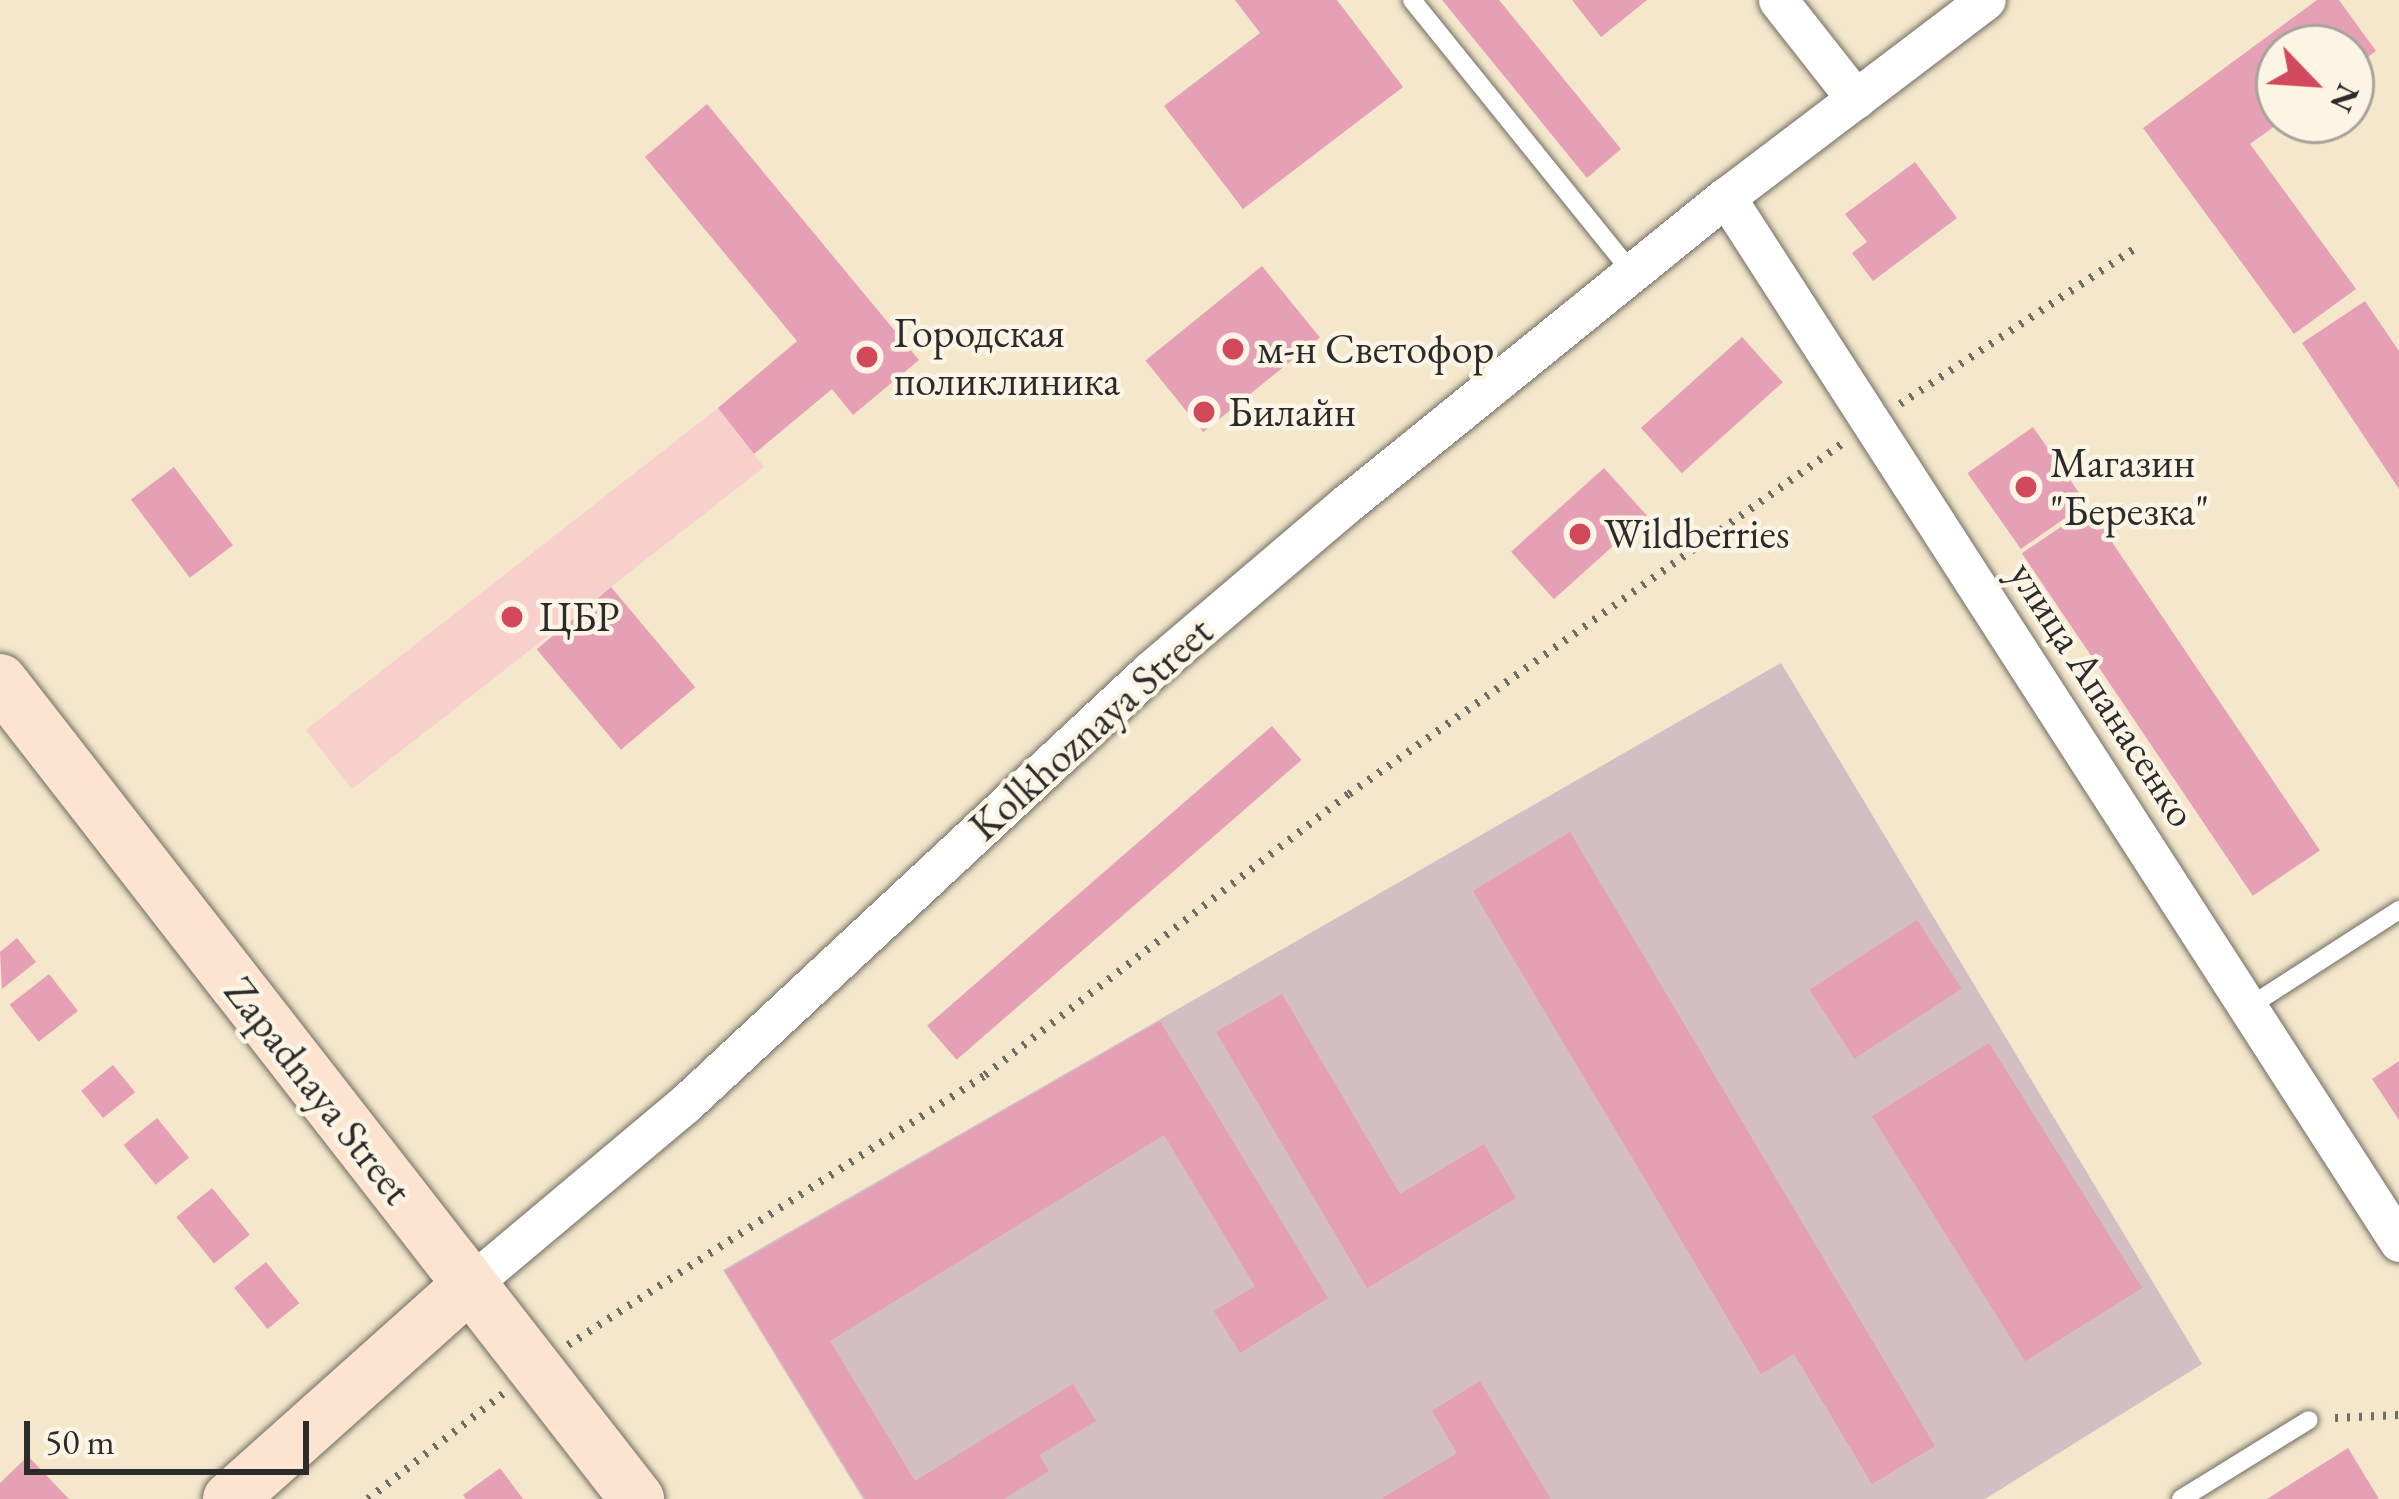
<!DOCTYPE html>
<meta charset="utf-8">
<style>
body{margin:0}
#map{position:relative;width:2399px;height:1499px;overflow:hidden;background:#f4e7cc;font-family:"EB Garamond",serif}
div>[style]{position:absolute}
.built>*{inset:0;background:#f7d0cc;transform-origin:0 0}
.industrial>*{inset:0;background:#d2bec3}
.building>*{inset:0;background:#e5a0b6;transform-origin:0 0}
.path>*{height:8px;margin-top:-4px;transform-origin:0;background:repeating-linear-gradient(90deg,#716d63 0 3px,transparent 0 12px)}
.roads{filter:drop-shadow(0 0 3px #716d63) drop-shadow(0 0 3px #716d63)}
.lane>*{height:18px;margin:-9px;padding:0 9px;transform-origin:9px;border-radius:9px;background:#fff}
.street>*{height:39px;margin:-19.5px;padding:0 19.5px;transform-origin:19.5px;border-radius:19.5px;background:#fff}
.secondary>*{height:54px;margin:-27px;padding:0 27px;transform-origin:27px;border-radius:27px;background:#fde4d1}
.dots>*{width:33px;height:33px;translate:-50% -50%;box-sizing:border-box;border:6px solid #fcf5e5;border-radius:50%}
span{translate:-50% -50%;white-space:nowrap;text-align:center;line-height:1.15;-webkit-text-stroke:9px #fcf5e5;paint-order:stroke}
.poi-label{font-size:42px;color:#2b2b2b}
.left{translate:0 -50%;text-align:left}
.street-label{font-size:42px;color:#2b2b2b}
.north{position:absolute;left:2255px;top:24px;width:120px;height:120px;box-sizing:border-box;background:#fcf5e5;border:3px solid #a8a49b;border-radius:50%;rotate:115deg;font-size:33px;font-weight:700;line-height:48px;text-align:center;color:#2b2b2b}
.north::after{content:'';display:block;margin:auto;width:42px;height:54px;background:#d1495b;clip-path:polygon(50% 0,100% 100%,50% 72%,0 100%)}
.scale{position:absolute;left:24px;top:1421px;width:285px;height:54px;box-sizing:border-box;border:6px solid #2b2b2b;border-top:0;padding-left:15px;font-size:36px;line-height:42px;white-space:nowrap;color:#2b2b2b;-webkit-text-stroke:9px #fcf5e5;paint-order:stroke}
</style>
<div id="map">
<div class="built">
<i style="left:718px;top:408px;width:75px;height:523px;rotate:52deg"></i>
</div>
<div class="industrial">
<i style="clip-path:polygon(1781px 663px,2202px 1364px,1985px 1499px,863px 1499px,723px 1270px)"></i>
</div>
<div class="building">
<i style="clip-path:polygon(1235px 0,1337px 0,1403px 87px,1243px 209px,1164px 106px,1260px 33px)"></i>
<i style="clip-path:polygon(1442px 0,1499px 0,1621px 149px,1587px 178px)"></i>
<i style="clip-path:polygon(1572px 0,1647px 0,1601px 37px)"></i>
<i style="clip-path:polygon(2317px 0,2339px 0,2376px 51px,2351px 70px,2351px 48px,2279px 48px,2279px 123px,2250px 144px,2356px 289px,2294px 334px,2143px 128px)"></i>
<i style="clip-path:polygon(707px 104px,919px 360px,853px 415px,832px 389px,754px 454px,718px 408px,797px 341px,645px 157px)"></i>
<i style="clip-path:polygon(1915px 162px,1957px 218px,1873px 281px,1852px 253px,1867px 242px,1845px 214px)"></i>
<i style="left:1262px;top:266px;width:92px;height:150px;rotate:51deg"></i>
<i style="clip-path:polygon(2365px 301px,2399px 351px,2399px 489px,2302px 343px)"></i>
<i style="left:1742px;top:337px;width:61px;height:136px;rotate:48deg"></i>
<i style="left:2033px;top:427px;width:93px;height:80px;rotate:55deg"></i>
<i style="left:174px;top:467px;width:98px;height:54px;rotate:53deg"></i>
<i style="left:1604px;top:468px;width:64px;height:125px;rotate:48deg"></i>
<i style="left:2089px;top:508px;width:413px;height:81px;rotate:56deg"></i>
<i style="left:611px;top:587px;width:131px;height:97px;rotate:50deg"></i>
<i style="left:1272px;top:726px;width:45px;height:457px;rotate:49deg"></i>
<i style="clip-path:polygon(1570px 832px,1935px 1446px,1872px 1484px,1794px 1354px,1761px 1374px,1473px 891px)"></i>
<i style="left:1917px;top:920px;width:82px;height:128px;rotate:57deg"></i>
<i style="clip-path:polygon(17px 938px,36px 962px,2px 989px,0 952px)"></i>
<i style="left:49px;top:974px;width:47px;height:50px;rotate:52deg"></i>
<i style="clip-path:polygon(1282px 994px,1400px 1194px,1484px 1144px,1516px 1198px,1367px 1288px,1216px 1032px)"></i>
<i style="clip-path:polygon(1160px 1021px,1328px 1298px,1240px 1353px,1214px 1311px,1255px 1286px,1164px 1135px,830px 1341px,915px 1481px,1073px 1384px,1096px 1421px,1039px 1455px,1049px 1471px,1004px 1499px,865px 1499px,725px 1271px)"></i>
<i style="left:1989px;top:1043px;width:289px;height:138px;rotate:58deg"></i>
<i style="clip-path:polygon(2399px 1061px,2399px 1120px,2372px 1079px)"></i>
<i style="left:113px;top:1065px;width:35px;height:41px;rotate:51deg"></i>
<i style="left:157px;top:1118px;width:51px;height:43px;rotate:51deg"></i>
<i style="left:212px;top:1188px;width:60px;height:46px;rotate:51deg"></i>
<i style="left:266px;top:1262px;width:53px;height:41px;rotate:51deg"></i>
<i style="clip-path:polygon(1480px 1381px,1551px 1499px,1381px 1499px,1457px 1453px,1432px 1411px)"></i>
<i style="clip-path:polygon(2348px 1448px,2379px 1499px,2267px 1499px)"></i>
<i style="clip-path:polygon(28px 1456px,69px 1499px,0 1499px,0 1483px)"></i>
<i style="clip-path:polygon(500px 1468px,523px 1499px,466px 1499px,463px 1495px)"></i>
</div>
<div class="path">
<i style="left:1900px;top:404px;width:281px;rotate:-33.5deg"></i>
<i style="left:568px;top:1345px;width:497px;rotate:-32.9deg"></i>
<i style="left:985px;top:1075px;width:460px;rotate:-37.7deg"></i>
<i style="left:1349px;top:794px;width:606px;rotate:-35.39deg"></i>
<i style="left:2335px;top:1418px;width:64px;rotate:-2.7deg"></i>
<i style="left:368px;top:1499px;width:171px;rotate:-37.9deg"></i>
</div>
<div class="roads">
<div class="lane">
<i style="left:1412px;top:0;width:351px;rotate:51.1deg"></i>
<i style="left:2247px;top:1008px;width:181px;rotate:-32.8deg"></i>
<i style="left:2181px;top:1499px;width:150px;rotate:-31.7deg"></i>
</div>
<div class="street">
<i style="left:1778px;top:0;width:126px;rotate:51.8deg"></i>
<i style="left:1726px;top:197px;width:1243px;rotate:57.22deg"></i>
<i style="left:468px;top:1286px;width:283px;rotate:-40deg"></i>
<i style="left:685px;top:1104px;width:635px;rotate:-42.96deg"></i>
<i style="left:1150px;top:671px;width:256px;rotate:-40.4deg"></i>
<i style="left:1345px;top:505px;width:490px;rotate:-39deg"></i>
<i style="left:1726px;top:197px;width:326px;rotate:-37.2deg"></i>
</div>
<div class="secondary">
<i style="left:0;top:681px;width:1037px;rotate:52.09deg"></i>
<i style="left:230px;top:1499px;width:319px;rotate:-41.8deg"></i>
</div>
</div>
<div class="dots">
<i style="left:1233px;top:349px;background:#d1495b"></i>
<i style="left:867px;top:357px;background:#d1495b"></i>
<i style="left:1204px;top:412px;background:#d1495b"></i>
<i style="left:2026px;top:487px;background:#d1495b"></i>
<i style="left:1580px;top:534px;background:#d1495b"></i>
<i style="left:512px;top:617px;background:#d1495b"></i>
</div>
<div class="poi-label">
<span class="left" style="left:894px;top:357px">Городская<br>поликлиника</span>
<span class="left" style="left:1257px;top:349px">м-н Светофор</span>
<span class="left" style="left:1228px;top:412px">Билайн</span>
<span class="left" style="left:2050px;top:487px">Магазин<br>"Березка"</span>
<span class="left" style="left:1604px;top:534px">Wildberries</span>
<span class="left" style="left:539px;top:617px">ЦБР</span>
</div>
<div class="street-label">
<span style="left:2103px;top:694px;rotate:57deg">улица Апанасенко</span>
<span style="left:1091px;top:729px;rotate:-42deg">Kolkhoznaya Street</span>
<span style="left:318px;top:1091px;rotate:52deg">Zapadnaya Street</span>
</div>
<div class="north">N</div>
<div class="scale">50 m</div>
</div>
